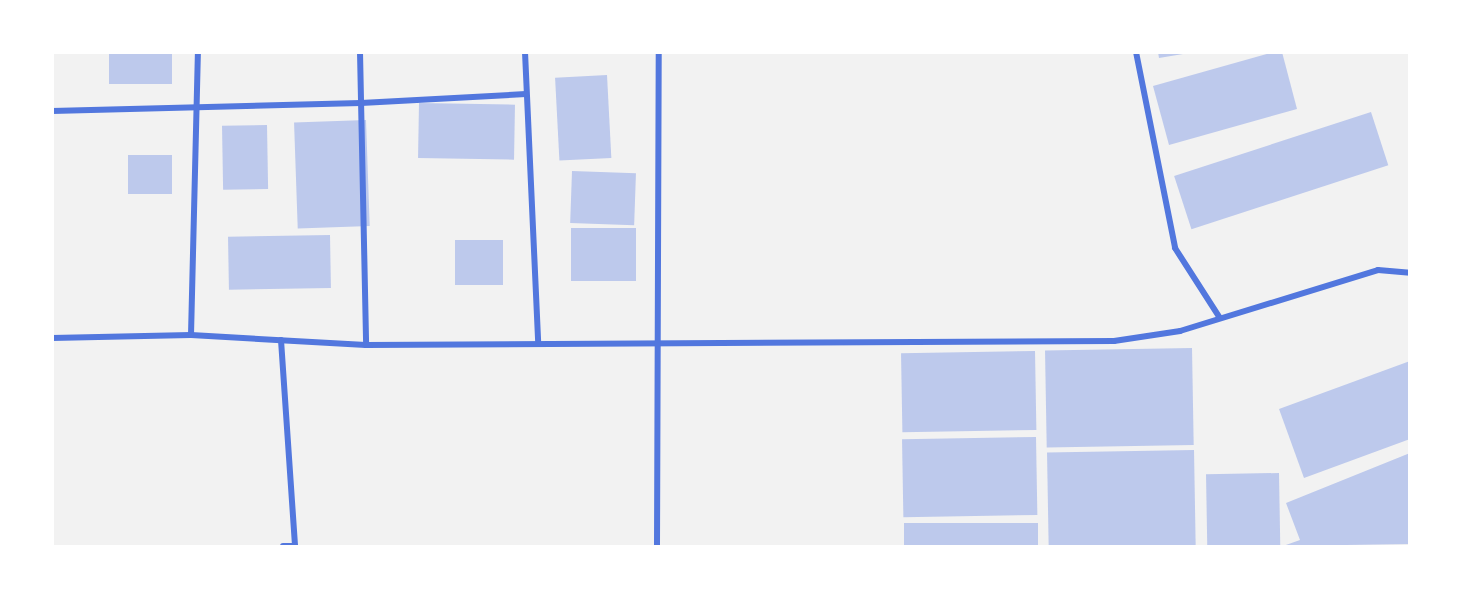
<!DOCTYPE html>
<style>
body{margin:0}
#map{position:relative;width:1462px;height:599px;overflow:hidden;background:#f2f2f2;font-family:Ubuntu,sans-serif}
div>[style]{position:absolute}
.building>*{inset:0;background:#bdc9ec;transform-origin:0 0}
.minor>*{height:6px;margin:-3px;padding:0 3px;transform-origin:3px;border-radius:3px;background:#5277de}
span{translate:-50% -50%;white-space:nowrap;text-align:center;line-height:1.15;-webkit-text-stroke:4.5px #fff;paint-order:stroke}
.frame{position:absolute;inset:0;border:54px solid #fff;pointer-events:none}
</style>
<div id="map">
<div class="building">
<i style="left:109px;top:52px;width:63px;height:32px"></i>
<i style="clip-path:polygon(1158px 52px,1183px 52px,1183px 54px,1159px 58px)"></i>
<i style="clip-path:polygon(1274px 52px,1282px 52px,1297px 109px,1169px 145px,1153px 86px)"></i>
<i style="left:607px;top:75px;width:83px;height:52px;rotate:87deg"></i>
<i style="left:419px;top:103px;width:96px;height:55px;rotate:1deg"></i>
<i style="left:1371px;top:112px;width:56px;height:207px;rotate:72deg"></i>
<i style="left:366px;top:120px;width:106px;height:72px;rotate:88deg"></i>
<i style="left:267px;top:125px;width:64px;height:45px;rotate:89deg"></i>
<i style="left:128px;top:155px;width:44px;height:39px"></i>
<i style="left:572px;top:171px;width:64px;height:52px;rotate:2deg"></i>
<i style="left:571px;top:228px;width:65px;height:53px"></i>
<i style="left:330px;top:235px;width:53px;height:102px;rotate:89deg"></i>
<i style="left:455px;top:240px;width:48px;height:45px"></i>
<i style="left:1192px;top:348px;width:97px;height:147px;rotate:89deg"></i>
<i style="left:1035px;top:351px;width:79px;height:134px;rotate:89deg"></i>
<i style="clip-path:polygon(1410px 361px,1410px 439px,1304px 478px,1279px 409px)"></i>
<i style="left:1036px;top:437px;width:78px;height:134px;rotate:89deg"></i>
<i style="left:1194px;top:450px;width:96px;height:147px;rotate:89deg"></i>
<i style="clip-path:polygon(1410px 453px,1410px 544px,1283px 546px,1300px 540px,1286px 503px)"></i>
<i style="left:1279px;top:473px;width:73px;height:73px;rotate:89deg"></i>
<i style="left:1038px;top:523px;width:23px;height:134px;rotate:90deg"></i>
</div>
<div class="minor">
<i style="left:360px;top:52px;width:293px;rotate:88.8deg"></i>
<i style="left:525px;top:52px;width:290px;rotate:87.4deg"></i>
<i style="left:1136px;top:52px;width:200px;rotate:78.7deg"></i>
<i style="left:1175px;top:248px;width:83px;rotate:57.3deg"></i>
<i style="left:52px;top:111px;width:309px;rotate:-1.5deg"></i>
<i style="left:361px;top:103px;width:165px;rotate:-3.1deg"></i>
<i style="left:191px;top:335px;width:283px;rotate:-88.6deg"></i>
<i style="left:52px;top:338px;width:139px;rotate:-1.2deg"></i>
<i style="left:191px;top:335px;width:175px;rotate:3.3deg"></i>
<i style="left:366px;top:345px;width:748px;rotate:-0.31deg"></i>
<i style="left:1114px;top:341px;width:67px;rotate:-8.6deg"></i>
<i style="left:1180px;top:331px;width:207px;rotate:-17.1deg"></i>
<i style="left:1378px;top:270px;width:32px;rotate:5deg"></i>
<i style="left:281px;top:340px;width:206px;rotate:86.1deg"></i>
<i style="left:283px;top:546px;width:12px"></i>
<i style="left:657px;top:546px;width:494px;rotate:-89.8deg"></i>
</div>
<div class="frame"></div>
</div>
